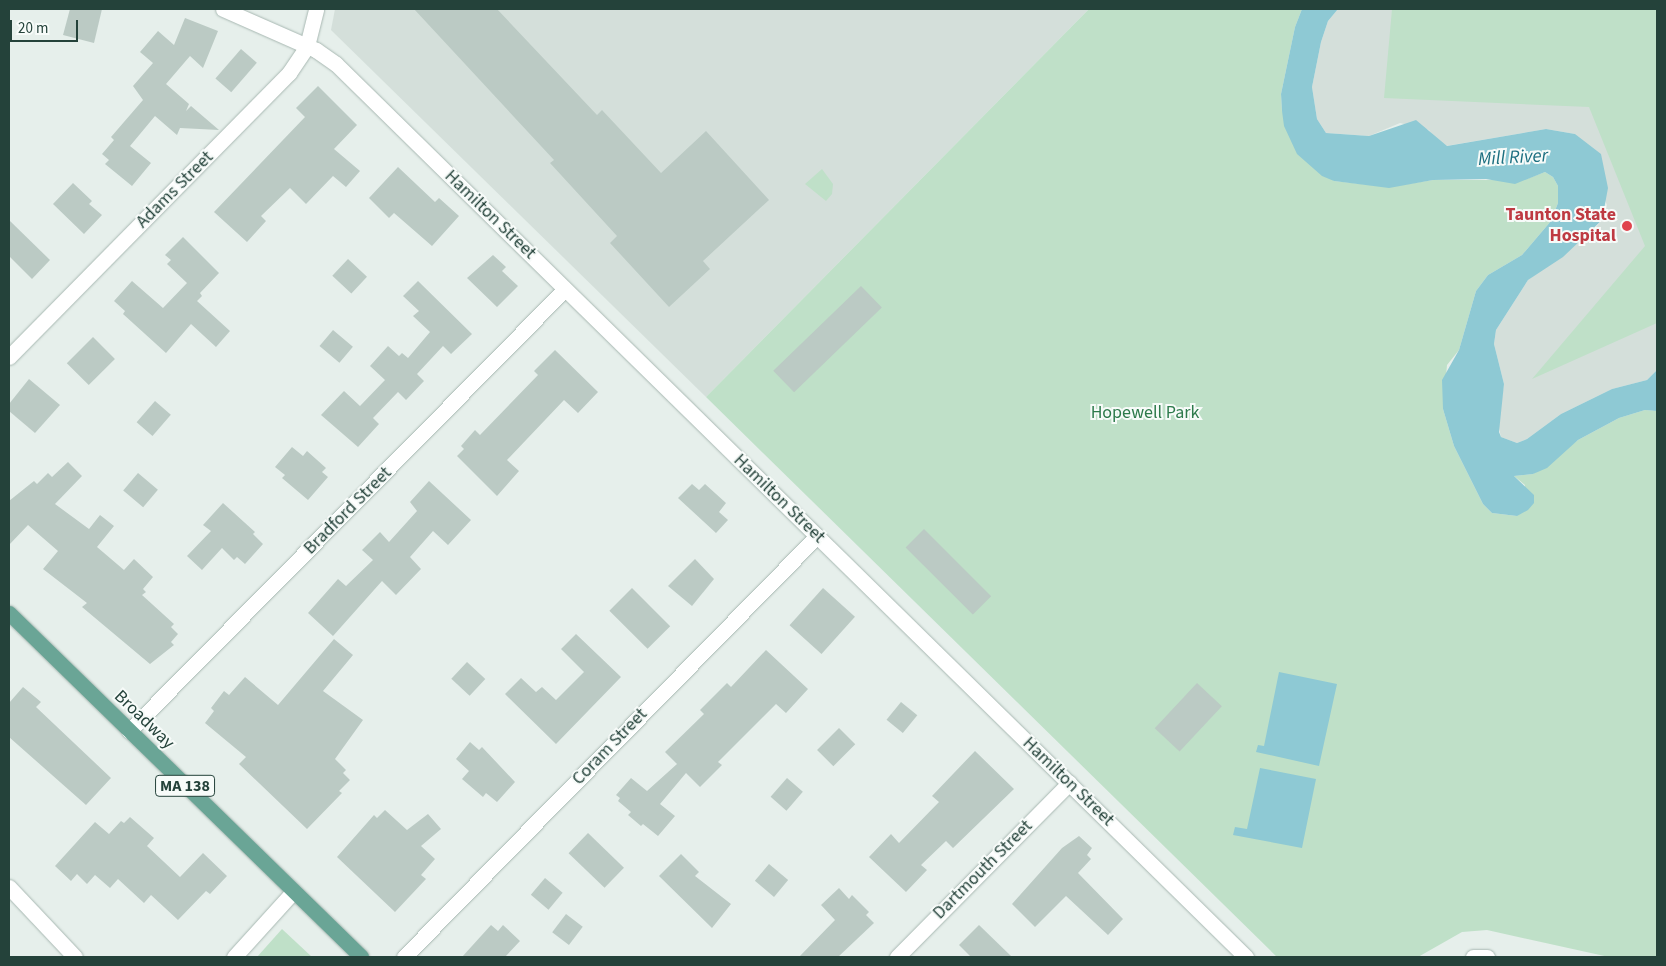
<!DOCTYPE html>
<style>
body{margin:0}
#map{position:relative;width:1666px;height:966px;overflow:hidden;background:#e6efeb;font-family:"Source Sans 3",sans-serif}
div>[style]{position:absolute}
.built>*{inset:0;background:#d4dfda}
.green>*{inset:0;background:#bfe0c8}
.water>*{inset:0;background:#8ec9d4}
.building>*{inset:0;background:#bbcac4;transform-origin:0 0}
.roads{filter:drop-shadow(0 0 1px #a8b8b2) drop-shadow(0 0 1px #a8b8b2)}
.minor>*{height:15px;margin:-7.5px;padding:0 7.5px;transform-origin:7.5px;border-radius:7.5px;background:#fff}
.major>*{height:15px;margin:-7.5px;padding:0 7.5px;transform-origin:7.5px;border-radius:7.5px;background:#6aa596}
.dots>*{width:14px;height:14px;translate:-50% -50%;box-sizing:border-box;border:2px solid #f7fbf9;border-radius:50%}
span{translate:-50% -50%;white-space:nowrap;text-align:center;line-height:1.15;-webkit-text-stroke:4px #f7fbf9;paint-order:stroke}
.shield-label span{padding:1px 4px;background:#f7fbf9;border:1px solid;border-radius:4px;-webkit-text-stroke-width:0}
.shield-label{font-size:16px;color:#24423a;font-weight:700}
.street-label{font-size:18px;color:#24423a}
.health-label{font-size:18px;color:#be3a42;font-weight:700}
.right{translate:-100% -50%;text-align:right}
.park-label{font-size:18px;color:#2d7a4b}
.water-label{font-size:19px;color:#1c6f80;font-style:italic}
.frame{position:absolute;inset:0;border:10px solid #24423a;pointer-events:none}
.scale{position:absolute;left:10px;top:20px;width:68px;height:22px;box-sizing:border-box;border:2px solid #24423a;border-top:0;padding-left:6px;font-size:15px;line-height:18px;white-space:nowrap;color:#24423a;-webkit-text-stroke:4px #f7fbf9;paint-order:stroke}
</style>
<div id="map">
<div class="built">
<i style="clip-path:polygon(335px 9px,1089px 9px,706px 397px,331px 30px)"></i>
<i style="clip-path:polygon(1338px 9px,1657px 9px,1657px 370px,1647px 380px,1612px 389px,1561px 414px,1527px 439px,1517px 443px,1501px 437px,1498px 424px,1504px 384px,1494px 344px,1496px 330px,1528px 280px,1592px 232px,1602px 220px,1607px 205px,1575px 134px,1546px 129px,1446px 146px,1436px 140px,1429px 130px,1400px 123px,1369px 136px,1326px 133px,1317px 119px,1312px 87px,1321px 42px,1328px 21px)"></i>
</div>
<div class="green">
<i style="clip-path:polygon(1089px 9px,1302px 9px,1295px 27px,1281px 94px,1282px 111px,1334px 181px,1389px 187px,1433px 180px,1524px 180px,1545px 172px,1553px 177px,1558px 186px,1558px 203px,1551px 221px,1522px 255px,1488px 275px,1476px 291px,1459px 350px,1447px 365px,1443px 409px,1454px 446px,1483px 504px,1492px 513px,1517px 516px,1525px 485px,1514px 476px,1533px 474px,1578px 440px,1619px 418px,1645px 410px,1657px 411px,1657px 957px,1609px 957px,1487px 930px,1462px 932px,1418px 957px,1277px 957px,706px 397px)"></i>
<i style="clip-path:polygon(1392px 9px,1657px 9px,1657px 323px,1532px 379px,1645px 246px,1589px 107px,1384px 98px)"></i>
<i style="clip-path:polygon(822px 169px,833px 184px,832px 194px,826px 201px,805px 184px)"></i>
<i style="clip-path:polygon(282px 929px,312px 957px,257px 957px)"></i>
</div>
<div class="water">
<i style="clip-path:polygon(1302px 9px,1338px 9px,1328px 21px,1321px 42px,1312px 87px,1317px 119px,1326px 133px,1369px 136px,1416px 120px,1447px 146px,1546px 129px,1575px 134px,1601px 154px,1608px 188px,1602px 220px,1563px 257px,1528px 280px,1496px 330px,1494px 344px,1504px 384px,1499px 432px,1501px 437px,1517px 443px,1527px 439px,1561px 414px,1612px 389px,1647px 380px,1657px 370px,1657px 411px,1645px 410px,1619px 418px,1578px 440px,1547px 468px,1533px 474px,1514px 476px,1534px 495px,1534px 503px,1528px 510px,1517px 516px,1492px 513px,1483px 504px,1454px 446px,1443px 409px,1442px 380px,1459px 350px,1476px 291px,1488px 275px,1522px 255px,1551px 221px,1558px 203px,1558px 186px,1553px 177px,1545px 172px,1515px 184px,1486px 179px,1433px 180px,1389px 188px,1334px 181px,1322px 176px,1297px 154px,1284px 126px,1282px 111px,1281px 94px,1295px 27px)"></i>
<i style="clip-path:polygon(1279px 672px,1337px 684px,1319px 766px,1256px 752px,1258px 745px,1264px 746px)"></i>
<i style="clip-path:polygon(1260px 768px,1316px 779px,1302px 848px,1233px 835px,1235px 827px,1247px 829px)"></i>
</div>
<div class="building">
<i style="clip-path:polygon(70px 9px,102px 9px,94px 43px,63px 35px)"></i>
<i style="clip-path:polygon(414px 9px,497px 9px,597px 115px,602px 110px,661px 173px,706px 131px,769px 200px,703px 261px,710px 269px,669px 307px,610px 243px,617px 236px,550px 163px,554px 160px)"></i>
<i style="clip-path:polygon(185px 18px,218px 31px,203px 68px,190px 56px,166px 84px,189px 104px,186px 111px,191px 106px,219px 130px,180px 128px,177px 135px,155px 116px,130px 146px,151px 163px,132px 186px,105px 164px,109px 160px,102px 154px,114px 140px,111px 137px,143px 100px,133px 86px,153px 63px,140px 52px,158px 31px,174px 45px)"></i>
<i style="left:241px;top:49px;width:21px;height:39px;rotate:41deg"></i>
<i style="clip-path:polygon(318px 86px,357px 125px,334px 149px,360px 171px,346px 187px,333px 176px,306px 204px,290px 188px,261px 216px,266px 221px,247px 242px,214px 212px,305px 117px,296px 108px)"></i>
<i style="clip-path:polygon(398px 167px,435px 202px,439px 198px,459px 216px,432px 246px,394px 213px,389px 218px,369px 198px)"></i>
<i style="clip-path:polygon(73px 183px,92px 201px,89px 204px,102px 215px,84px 234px,53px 204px)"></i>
<i style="clip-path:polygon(9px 220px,50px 260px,32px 279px,9px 256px)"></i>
<i style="clip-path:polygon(183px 237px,219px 273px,200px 293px,202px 296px,197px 301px,230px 331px,216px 347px,191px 324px,166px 353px,123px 314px,125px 311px,114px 301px,132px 281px,163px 308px,187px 283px,167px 264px,171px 260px,165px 255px)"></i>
<i style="clip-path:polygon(493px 255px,506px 267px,502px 271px,518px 286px,497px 307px,467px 278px)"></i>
<i style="left:348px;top:259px;width:26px;height:23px;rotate:43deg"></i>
<i style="clip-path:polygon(418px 281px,472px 334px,451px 354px,443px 346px,417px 374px,424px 381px,406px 400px,398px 392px,373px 418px,379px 424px,358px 447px,321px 415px,344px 391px,360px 406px,385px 380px,370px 366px,388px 346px,399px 356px,402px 353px,408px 358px,430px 332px,413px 316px,419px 311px,403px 296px)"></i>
<i style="left:861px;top:286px;width:30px;height:122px;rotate:46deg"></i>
<i style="left:333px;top:330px;width:26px;height:21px;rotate:40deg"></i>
<i style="left:93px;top:337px;width:31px;height:37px;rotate:45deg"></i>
<i style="clip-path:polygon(555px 350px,598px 392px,578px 413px,564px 400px,507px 460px,519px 471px,497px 496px,457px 456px,464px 449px,461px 446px,475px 430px,480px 435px,538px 375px,534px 371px)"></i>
<i style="clip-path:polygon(29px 379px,60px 405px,35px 433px,9px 411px,9px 404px)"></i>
<i style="left:155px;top:401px;width:21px;height:28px;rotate:41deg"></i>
<i style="clip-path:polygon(292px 447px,303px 456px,307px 451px,326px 468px,322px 472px,328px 477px,308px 500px,282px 478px,285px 475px,275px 467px)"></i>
<i style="clip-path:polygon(68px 462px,82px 476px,55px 504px,89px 529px,100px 515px,114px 526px,97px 547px,124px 570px,134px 559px,153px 577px,143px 589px,146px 592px,142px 595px,174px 624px,171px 627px,178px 634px,171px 642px,174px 645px,150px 664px,82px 607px,87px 603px,43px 569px,58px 551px,28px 525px,9px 545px,9px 501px,34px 481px,37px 484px,48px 473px,52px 477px)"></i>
<i style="left:138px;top:473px;width:26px;height:23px;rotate:40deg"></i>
<i style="clip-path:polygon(429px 481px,471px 520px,448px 545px,433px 531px,410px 557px,421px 569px,396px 595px,382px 581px,333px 636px,308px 613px,338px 579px,346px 586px,373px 560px,362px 550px,380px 532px,389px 542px,417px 511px,410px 502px)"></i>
<i style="clip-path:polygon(692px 484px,699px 490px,705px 484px,726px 503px,719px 512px,728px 520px,716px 533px,678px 498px)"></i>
<i style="clip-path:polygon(223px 503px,255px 532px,253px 534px,263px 544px,245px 564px,237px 557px,234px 560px,222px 548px,202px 570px,187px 556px,211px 531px,203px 525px)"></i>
<i style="left:924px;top:529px;width:95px;height:26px;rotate:45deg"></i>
<i style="clip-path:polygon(695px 559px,714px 579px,692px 606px,668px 586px)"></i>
<i style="left:632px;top:588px;width:54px;height:32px;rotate:45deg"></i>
<i style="left:823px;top:588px;width:43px;height:50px;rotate:42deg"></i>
<i style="clip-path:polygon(576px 634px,621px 677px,556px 744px,505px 694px,521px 678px,536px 692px,542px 687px,556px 700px,584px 672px,561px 649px)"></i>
<i style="clip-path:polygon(334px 639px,353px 655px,323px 691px,363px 720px,335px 759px,346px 770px,343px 773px,350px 780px,339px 791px,342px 793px,307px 829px,239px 764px,246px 757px,205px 723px,214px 711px,211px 708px,224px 691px,229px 695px,245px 677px,278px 705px)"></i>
<i style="clip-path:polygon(766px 650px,808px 689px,786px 713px,776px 704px,718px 762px,722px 765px,700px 787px,686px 773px,660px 804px,675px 816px,658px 836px,643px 824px,641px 826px,628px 815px,631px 812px,618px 801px,620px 798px,616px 795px,631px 778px,647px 791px,677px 764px,665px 752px,704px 714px,700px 710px,727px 683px,731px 687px)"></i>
<i style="left:467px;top:662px;width:25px;height:23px;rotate:43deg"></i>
<i style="left:1197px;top:683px;width:34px;height:62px;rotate:43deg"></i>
<i style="clip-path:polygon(23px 687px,41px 702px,36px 707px,111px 778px,86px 805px,9px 737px,9px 703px)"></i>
<i style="left:901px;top:702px;width:21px;height:23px;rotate:39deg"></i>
<i style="left:839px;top:728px;width:23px;height:31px;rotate:45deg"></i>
<i style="clip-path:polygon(470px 742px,479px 750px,482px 747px,515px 782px,497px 802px,486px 793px,483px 797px,462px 779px,469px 771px,456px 759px)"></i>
<i style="clip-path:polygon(975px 751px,1014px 789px,953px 848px,946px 841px,921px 865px,927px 870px,906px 892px,869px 857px,891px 834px,899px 843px,939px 802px,932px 796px)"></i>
<i style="left:787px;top:778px;width:21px;height:25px;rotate:41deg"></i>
<i style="clip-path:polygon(385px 810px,407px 830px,428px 814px,441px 829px,421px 846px,435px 859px,421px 875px,426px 879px,395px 912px,337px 857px,374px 815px,377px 818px)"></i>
<i style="clip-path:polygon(130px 817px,154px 838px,147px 846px,180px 877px,203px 853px,227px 876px,210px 894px,206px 891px,178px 920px,151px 895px,144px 903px,118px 879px,110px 888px,95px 875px,87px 884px,77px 874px,71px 881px,55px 866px,95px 822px,109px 834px,121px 821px,124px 823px)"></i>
<i style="left:588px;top:833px;width:50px;height:28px;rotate:44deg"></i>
<i style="clip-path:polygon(1079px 836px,1092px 848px,1087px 855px,1091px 859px,1078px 873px,1123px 919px,1108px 935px,1066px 896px,1035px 927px,1012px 904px,1062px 848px)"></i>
<i style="clip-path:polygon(681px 854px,699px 872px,695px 876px,731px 904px,712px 928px,659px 876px)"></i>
<i style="left:769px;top:864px;width:25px;height:22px;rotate:40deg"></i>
<i style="left:545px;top:878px;width:23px;height:22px;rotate:40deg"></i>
<i style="clip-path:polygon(839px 888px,849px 899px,852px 895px,869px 912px,866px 915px,874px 923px,838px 957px,799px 957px,835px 920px,821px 905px)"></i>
<i style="left:566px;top:914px;width:21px;height:23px;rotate:37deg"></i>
<i style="clip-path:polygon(491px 925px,498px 931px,503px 925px,520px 941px,505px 957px,462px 957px)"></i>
<i style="clip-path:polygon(979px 925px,1012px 957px,971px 957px,959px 945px)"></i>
</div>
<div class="roads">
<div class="minor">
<i style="left:223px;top:9px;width:102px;rotate:23.8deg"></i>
<i style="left:316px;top:50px;width:24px;rotate:35deg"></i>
<i style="left:336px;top:64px;width:1275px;rotate:44.46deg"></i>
<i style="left:9px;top:357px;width:399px;rotate:-45.4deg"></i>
<i style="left:289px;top:73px;width:32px;rotate:-56deg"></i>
<i style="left:307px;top:46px;width:38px;rotate:-76deg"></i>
<i style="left:129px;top:731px;width:621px;rotate:-45.39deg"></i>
<i style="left:9px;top:887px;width:96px;rotate:46.7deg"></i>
<i style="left:234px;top:957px;width:88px;rotate:-47.8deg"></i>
<i style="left:404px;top:957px;width:590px;rotate:-45.55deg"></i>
<i style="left:897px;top:957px;width:245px;rotate:-45.3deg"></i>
<i style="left:1473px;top:957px;width:14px"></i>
</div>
<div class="major">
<i style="left:9px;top:613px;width:492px;rotate:44.3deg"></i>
</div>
</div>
<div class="dots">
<i style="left:1627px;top:226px;background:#e0444e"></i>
</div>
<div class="shield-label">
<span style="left:185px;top:786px">MA 138</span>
</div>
<div class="street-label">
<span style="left:175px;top:190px;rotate:-45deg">Adams Street</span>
<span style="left:490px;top:215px;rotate:44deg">Hamilton Street</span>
<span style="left:779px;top:499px;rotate:44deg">Hamilton Street</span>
<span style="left:348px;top:511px;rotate:-45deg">Bradford Street</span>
<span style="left:144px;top:720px;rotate:44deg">Broadway</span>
<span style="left:610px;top:747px;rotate:-46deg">Coram Street</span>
<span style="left:1068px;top:782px;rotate:44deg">Hamilton Street</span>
<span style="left:983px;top:870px;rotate:-45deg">Dartmouth Street</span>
</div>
<div class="health-label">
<span class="right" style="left:1616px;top:226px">Taunton State<br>Hospital</span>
</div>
<div class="park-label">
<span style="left:1145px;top:413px">Hopewell Park</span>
</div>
<div class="water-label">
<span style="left:1513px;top:158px;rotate:-3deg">Mill River</span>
</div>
<div class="frame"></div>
<div class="scale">20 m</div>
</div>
